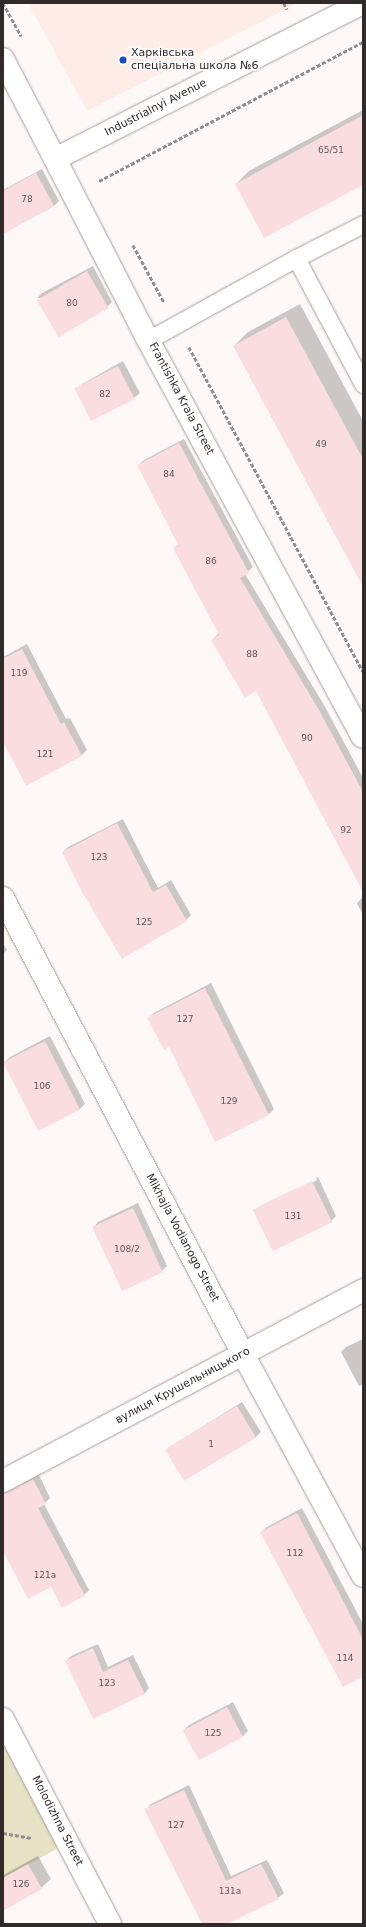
<!DOCTYPE html>
<meta charset="utf-8">
<style>
body{margin:0}
#map{position:relative;width:366px;height:1927px;overflow:hidden;background:#fef9f7;font-family:"DejaVu Sans",sans-serif}
div>[style]{position:absolute}
.built>*{inset:0;background:#fdede6}
.green>*{inset:0;background:#e6e2c6}
.shadow>*{inset:0;background:#0003}
.building>*{inset:0;background:#faddde;transform-origin:0 0}
.path>*{height:2.5px;margin-top:-1.25px;transform-origin:0;background:repeating-linear-gradient(90deg,#938e8c 0 4px,transparent 0 6px)}
.roads{filter:drop-shadow(0 0 1px #a79c97) drop-shadow(0 0 1px #a79c97)}
.service>*{height:17px;margin:-8.5px;padding:0 8.5px;transform-origin:8.5px;border-radius:8.5px;background:#fff}
.minor>*{height:22px;margin:-11px;padding:0 11px;transform-origin:11px;border-radius:11px;background:#fff}
.tertiary>*{height:22px;margin:-11px;padding:0 11px;transform-origin:11px;border-radius:11px;background:#fff}
.dots>*{width:11px;height:11px;translate:-50% -50%;box-sizing:border-box;border:2px solid #fff;border-radius:50%}
span{translate:-50% -50%;white-space:nowrap;text-align:center;line-height:1.15;-webkit-text-stroke:3.5px #fff;paint-order:stroke}
.number-label{font-size:9px;color:#625857}
.number-label span{-webkit-text-stroke-width:0}
.poi-label{font-size:11px;color:#302b2a}
.left{translate:0 -50%;text-align:left}
.street-label{font-size:11px;color:#302b2a}
.frame{position:absolute;inset:0;border:4px solid #302b2a;pointer-events:none}
</style>
<div id="map">
<div class="built">
<i style="clip-path:polygon(28px 3px,298px 3px,87px 111px)"></i>
</div>
<div class="green">
<i style="clip-path:polygon(3px 1719px,68px 1843px,3px 1878px)"></i>
</div>
<div class="shadow">
<i style="clip-path:polygon(363px 110px,363px 184px,236px 184px,249px 171px)"></i>
<i style="clip-path:polygon(42px 169px,59px 201px,54px 206px,8px 231px,3px 222px,3px 190px)"></i>
<i style="clip-path:polygon(93px 266px,112px 302px,107px 307px,37px 298px,42px 293px)"></i>
<i style="clip-path:polygon(300px 304px,363px 421px,363px 576px,234px 346px,248px 332px)"></i>
<i style="clip-path:polygon(123px 361px,140px 393px,134px 398px,77px 389px,82px 384px)"></i>
<i style="clip-path:polygon(184px 439px,253px 567px,245px 574px,324px 705px,363px 778px,363px 890px,257px 690px,212px 640px,219px 633px,174px 548px,179px 543px,138px 465px,144px 460px)"></i>
<i style="clip-path:polygon(27px 644px,66px 719px,70px 718px,87px 750px,82px 755px,26px 785px,3px 735px,3px 657px)"></i>
<i style="clip-path:polygon(123px 819px,158px 888px,171px 880px,191px 915px,186px 920px,63px 852px,68px 847px)"></i>
<i style="clip-path:polygon(362px 898px,363px 898px,363px 915px,357px 903px)"></i>
<i style="clip-path:polygon(3px 943px,7px 950px,3px 954px)"></i>
<i style="clip-path:polygon(211px 983px,274px 1109px,269px 1114px,169px 1046px,149px 1018px,154px 1013px)"></i>
<i style="clip-path:polygon(50px 1036px,85px 1104px,80px 1109px,39px 1129px,5px 1062px,10px 1057px)"></i>
<i style="clip-path:polygon(evenodd,318px 1177px,336px 1216px,331px 1221px,255px 1211px,260px 1206px,318px 1177px,316px 1178px,317px 1180px,259px 1209px,259px 1207px,316px 1178px)"></i>
<i style="clip-path:polygon(138px 1203px,167px 1266px,162px 1271px,93px 1228px,98px 1222px)"></i>
<i style="clip-path:polygon(363px 1339px,363px 1384px,359px 1386px,341px 1352px,346px 1347px)"></i>
<i style="clip-path:polygon(242px 1402px,261px 1432px,255px 1438px,168px 1450px,173px 1445px)"></i>
<i style="clip-path:polygon(39px 1475px,50px 1498px,44px 1504px,89px 1590px,84px 1595px,51px 1586px,3px 1549px,3px 1486px,8px 1489px,15px 1487px)"></i>
<i style="clip-path:polygon(302px 1508px,363px 1624px,363px 1675px,261px 1532px,267px 1527px)"></i>
<i style="clip-path:polygon(98px 1644px,108px 1667px,133px 1655px,149px 1688px,144px 1694px,66px 1661px,71px 1656px)"></i>
<i style="clip-path:polygon(233px 1702px,248px 1731px,243px 1736px,199px 1759px,184px 1730px,189px 1725px)"></i>
<i style="clip-path:polygon(189px 1785px,231px 1876px,267px 1860px,284px 1893px,278px 1898px,225px 1924px,203px 1924px,146px 1809px,151px 1804px)"></i>
<i style="clip-path:polygon(38px 1856px,51px 1879px,41px 1888px,3px 1909px,3px 1875px)"></i>
</div>
<div class="building">
<i style="clip-path:polygon(363px 115px,363px 185px,264px 238px,235px 184px)"></i>
<i style="clip-path:polygon(36px 173px,54px 206px,3px 234px,3px 191px)"></i>
<i style="left:87px;top:271px;width:43px;height:58px;rotate:60deg"></i>
<i style="clip-path:polygon(286px 317px,363px 459px,363px 587px,233px 346px)"></i>
<i style="left:118px;top:366px;width:37px;height:49px;rotate:63deg"></i>
<i style="clip-path:polygon(179px 443px,249px 573px,240px 578px,319px 710px,363px 792px,363px 892px,256px 691px,245px 698px,211px 640px,219px 635px,173px 548px,178px 545px,137px 465px)"></i>
<i style="clip-path:polygon(22px 649px,61px 724px,64px 722px,82px 756px,26px 786px,3px 742px,3px 659px)"></i>
<i style="clip-path:polygon(117px 823px,153px 892px,166px 885px,187px 921px,122px 959px,82px 892px,62px 852px)"></i>
<i style="clip-path:polygon(205px 988px,269px 1115px,215px 1142px,169px 1047px,164px 1050px,147px 1018px)"></i>
<i style="left:45px;top:1041px;width:77px;height:47px;rotate:63deg"></i>
<i style="left:312px;top:1181px;width:46px;height:66px;rotate:64deg"></i>
<i style="left:133px;top:1208px;width:71px;height:45px;rotate:65deg"></i>
<i style="left:237px;top:1406px;width:37px;height:84px;rotate:59deg"></i>
<i style="clip-path:polygon(33px 1479px,46px 1504px,38px 1508px,85px 1596px,62px 1608px,51px 1587px,28px 1599px,3px 1551px,3px 1493px)"></i>
<i style="clip-path:polygon(297px 1513px,363px 1639px,363px 1677px,343px 1687px,260px 1532px)"></i>
<i style="clip-path:polygon(93px 1648px,103px 1672px,128px 1660px,145px 1694px,93px 1719px,65px 1661px)"></i>
<i style="left:227px;top:1707px;width:34px;height:50px;rotate:62deg"></i>
<i style="clip-path:polygon(184px 1790px,226px 1881px,261px 1864px,279px 1899px,227px 1924px,202px 1924px,144px 1809px)"></i>
<i style="clip-path:polygon(28px 1864px,42px 1889px,3px 1911px,3px 1878px)"></i>
</div>
<div class="path">
<i style="left:3px;top:3px;width:38px;rotate:61deg"></i>
<i style="left:284px;top:3px;width:7px;rotate:63deg"></i>
<i style="left:99px;top:181px;width:298px;rotate:-27.8deg"></i>
<i style="left:133px;top:245px;width:65px;rotate:61.5deg"></i>
<i style="left:189px;top:347px;width:368px;rotate:61.8deg"></i>
<i style="left:3px;top:1833px;width:29px;rotate:10deg"></i>
</div>
<div class="roads">
<div class="service">
<i style="left:296px;top:258px;width:143px;rotate:62deg"></i>
<i style="left:148px;top:340px;width:169px;rotate:-29deg"></i>
<i style="left:296px;top:258px;width:75px;rotate:-26.9deg"></i>
</div>
<div class="minor">
<i style="left:55px;top:159px;width:203px;rotate:62.8deg"></i>
<i style="left:148px;top:340px;width:451px;rotate:61.6deg"></i>
<i style="left:3px;top:898px;width:515px;rotate:62.24deg"></i>
<i style="left:243px;top:1354px;width:252px;rotate:61.6deg"></i>
<i style="left:3px;top:1481px;width:408px;rotate:-27.9deg"></i>
<i style="left:3px;top:1719px;width:231px;rotate:62.4deg"></i>
</div>
<div class="tertiary">
<i style="left:3px;top:59px;width:113px;rotate:62.5deg"></i>
<i style="left:55px;top:159px;width:345px;rotate:-26.9deg"></i>
</div>
</div>
<div class="dots">
<i style="left:123px;top:60px;background:#1051bc"></i>
</div>
<div class="number-label">
<span style="left:331px;top:150px">65/51</span>
<span style="left:27px;top:199px">78</span>
<span style="left:72px;top:303px">80</span>
<span style="left:105px;top:394px">82</span>
<span style="left:321px;top:444px">49</span>
<span style="left:169px;top:474px">84</span>
<span style="left:211px;top:561px">86</span>
<span style="left:252px;top:654px">88</span>
<span style="left:19px;top:673px">119</span>
<span style="left:307px;top:738px">90</span>
<span style="left:45px;top:754px">121</span>
<span style="left:346px;top:830px">92</span>
<span style="left:99px;top:857px">123</span>
<span style="left:144px;top:922px">125</span>
<span style="left:185px;top:1019px">127</span>
<span style="left:42px;top:1086px">106</span>
<span style="left:229px;top:1101px">129</span>
<span style="left:293px;top:1216px">131</span>
<span style="left:127px;top:1249px">108/2</span>
<span style="left:211px;top:1444px">1</span>
<span style="left:295px;top:1553px">112</span>
<span style="left:45px;top:1575px">121а</span>
<span style="left:345px;top:1658px">114</span>
<span style="left:107px;top:1683px">123</span>
<span style="left:213px;top:1733px">125</span>
<span style="left:176px;top:1825px">127</span>
<span style="left:21px;top:1884px">126</span>
<span style="left:230px;top:1891px">131а</span>
</div>
<div class="poi-label">
<span class="left" style="left:131px;top:60px">Харківська<br>спеціальна школа №6</span>
</div>
<div class="street-label">
<span style="left:156px;top:108px;rotate:-27deg">Industrialnyi Avenue</span>
<span style="left:181px;top:399px;rotate:62deg">Frantishka Krala Street</span>
<span style="left:182px;top:1238px;rotate:62deg">Mikhajla Vodianogo Street</span>
<span style="left:183px;top:1386px;rotate:-28deg">вулиця Крушельницького</span>
<span style="left:57px;top:1821px;rotate:63deg">Molodizhna Street</span>
</div>
<div class="frame"></div>
</div>
